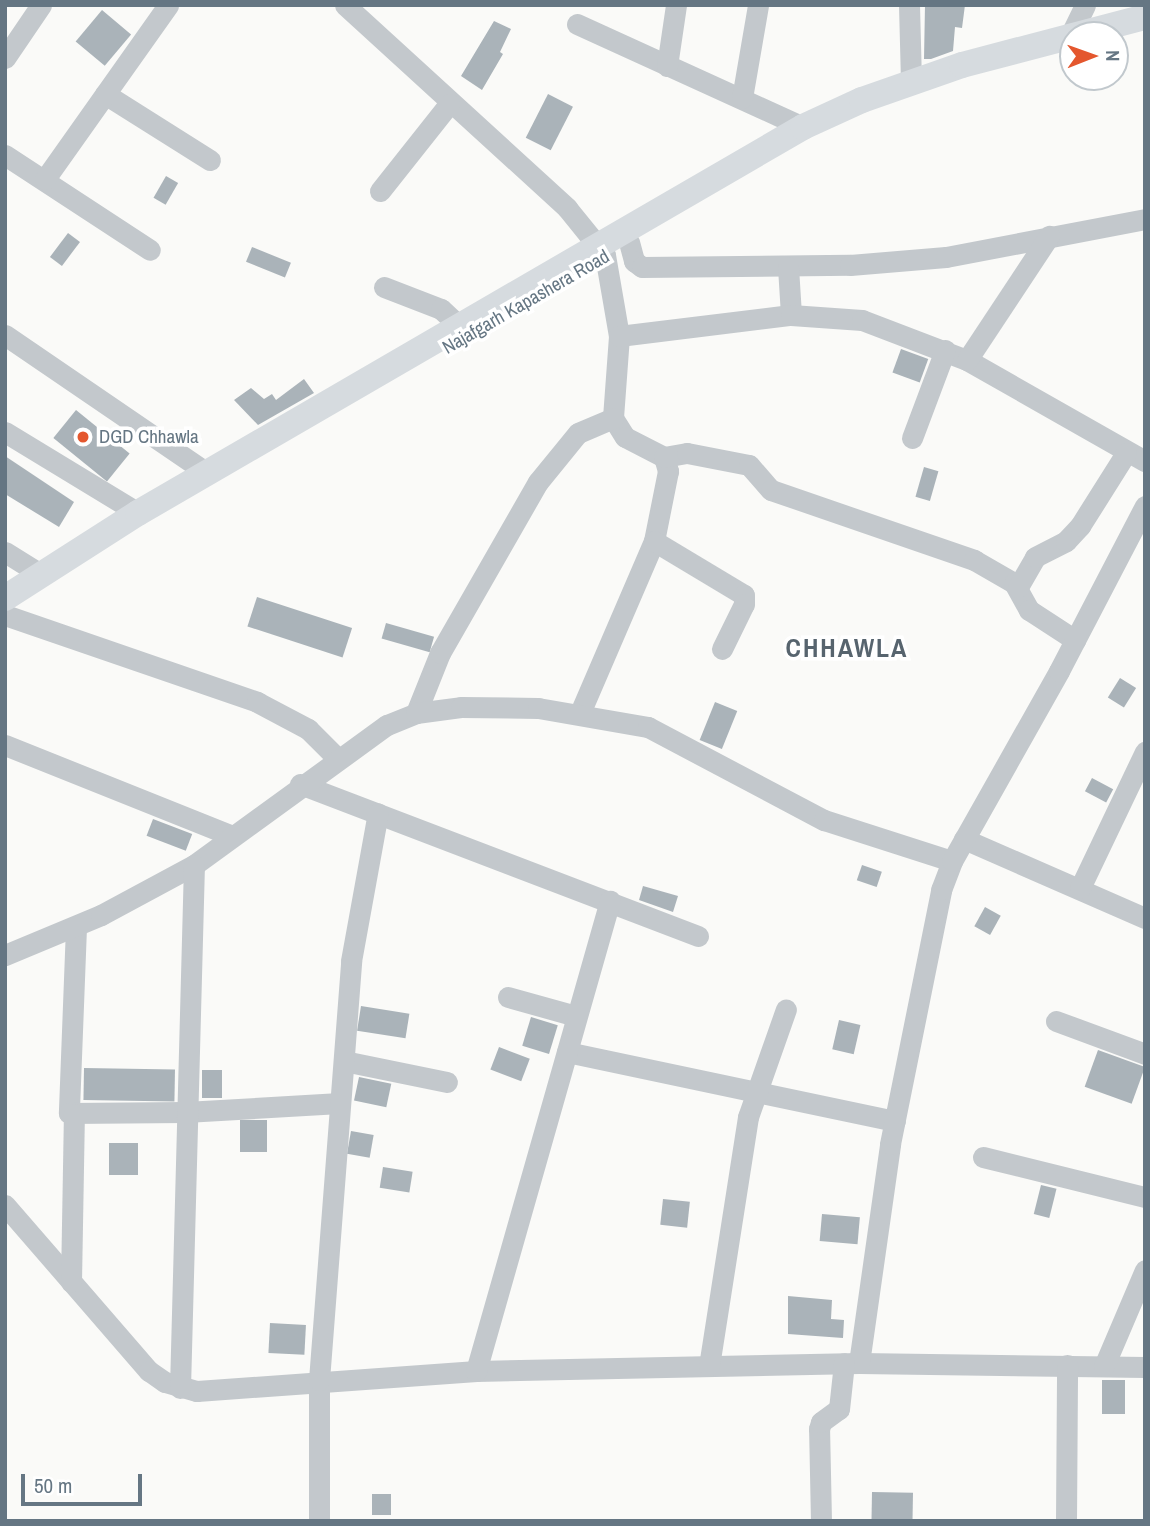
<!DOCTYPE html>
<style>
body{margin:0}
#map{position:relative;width:1150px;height:1526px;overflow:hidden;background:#fafaf8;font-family:"Archivo Narrow",sans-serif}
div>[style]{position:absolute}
.building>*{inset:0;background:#aab3b9;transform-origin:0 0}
.minor>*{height:21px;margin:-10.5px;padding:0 10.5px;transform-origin:10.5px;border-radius:10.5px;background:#c3c8cc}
.major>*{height:26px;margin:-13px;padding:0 13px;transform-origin:13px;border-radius:13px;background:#d6dbdf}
.dots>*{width:19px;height:19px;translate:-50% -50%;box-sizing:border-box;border:4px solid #fff;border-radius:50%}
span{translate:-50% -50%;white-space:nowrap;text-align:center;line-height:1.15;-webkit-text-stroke:7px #fff;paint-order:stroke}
.street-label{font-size:19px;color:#657683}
.poi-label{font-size:19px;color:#657683}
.left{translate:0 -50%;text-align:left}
.district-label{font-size:26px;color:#57646e;font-weight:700;letter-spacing:2px}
.frame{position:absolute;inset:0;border:7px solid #657683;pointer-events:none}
.north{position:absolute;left:1059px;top:21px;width:70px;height:70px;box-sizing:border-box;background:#fff;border:2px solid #c1c8cd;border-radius:50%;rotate:89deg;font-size:19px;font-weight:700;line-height:28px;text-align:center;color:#657683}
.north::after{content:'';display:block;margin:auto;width:24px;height:32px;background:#e4572e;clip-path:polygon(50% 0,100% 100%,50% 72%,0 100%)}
.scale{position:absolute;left:21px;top:1474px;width:121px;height:32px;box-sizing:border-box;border:4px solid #657683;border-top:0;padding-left:9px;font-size:21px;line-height:24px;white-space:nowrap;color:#657683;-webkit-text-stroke:5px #fff;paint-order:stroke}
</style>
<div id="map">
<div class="building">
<i style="clip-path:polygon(925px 5px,965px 5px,962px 28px,955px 27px,953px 51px,931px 59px,924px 59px)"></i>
<i style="left:102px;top:10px;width:38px;height:41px;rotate:40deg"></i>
<i style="clip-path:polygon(494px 21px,511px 29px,500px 52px,503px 54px,482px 90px,461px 76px)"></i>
<i style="left:548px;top:94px;width:28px;height:49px;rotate:27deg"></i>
<i style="left:166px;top:176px;width:14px;height:25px;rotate:30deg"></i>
<i style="left:68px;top:233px;width:15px;height:30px;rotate:37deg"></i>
<i style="left:252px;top:247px;width:42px;height:16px;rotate:22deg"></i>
<i style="left:901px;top:349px;width:29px;height:25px;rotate:20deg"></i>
<i style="clip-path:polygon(304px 379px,314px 393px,258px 425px,234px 400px,251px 388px,264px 399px,272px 394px,276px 400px)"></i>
<i style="left:76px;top:410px;width:69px;height:36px;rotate:39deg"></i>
<i style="clip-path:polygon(5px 456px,74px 502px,59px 527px,5px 494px)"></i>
<i style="left:924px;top:467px;width:15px;height:31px;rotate:16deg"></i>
<i style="left:257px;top:597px;width:100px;height:31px;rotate:18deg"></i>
<i style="left:386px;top:623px;width:50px;height:16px;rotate:16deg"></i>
<i style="left:1120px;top:678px;width:19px;height:23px;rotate:32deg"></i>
<i style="left:715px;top:702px;width:24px;height:41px;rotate:22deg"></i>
<i style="left:1092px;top:778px;width:24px;height:15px;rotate:28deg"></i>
<i style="left:153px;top:819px;width:42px;height:18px;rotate:21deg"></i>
<i style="left:862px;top:865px;width:21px;height:16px;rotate:19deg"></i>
<i style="clip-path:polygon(643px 886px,678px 896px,673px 912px,639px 900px)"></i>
<i style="left:985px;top:907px;width:18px;height:22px;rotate:29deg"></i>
<i style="left:361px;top:1006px;width:49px;height:25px;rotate:9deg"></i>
<i style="left:531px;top:1017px;width:28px;height:30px;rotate:17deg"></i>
<i style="left:839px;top:1020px;width:22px;height:30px;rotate:13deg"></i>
<i style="left:499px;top:1047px;width:33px;height:24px;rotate:21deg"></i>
<i style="left:1098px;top:1050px;width:50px;height:39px;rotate:20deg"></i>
<i style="left:84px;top:1068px;width:91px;height:32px;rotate:1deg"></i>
<i style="left:202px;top:1070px;width:20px;height:28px"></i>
<i style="left:359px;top:1077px;width:33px;height:24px;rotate:12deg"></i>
<i style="left:267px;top:1120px;width:32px;height:27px;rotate:90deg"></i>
<i style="left:351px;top:1131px;width:23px;height:23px;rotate:10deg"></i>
<i style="left:138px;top:1143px;width:32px;height:29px;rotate:90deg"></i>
<i style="left:383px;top:1167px;width:30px;height:21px;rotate:9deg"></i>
<i style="left:1041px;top:1185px;width:16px;height:30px;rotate:14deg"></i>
<i style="left:663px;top:1199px;width:27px;height:26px;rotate:6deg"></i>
<i style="left:822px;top:1214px;width:38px;height:27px;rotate:5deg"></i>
<i style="clip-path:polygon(788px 1296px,832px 1300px,831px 1319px,844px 1320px,843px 1338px,788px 1334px)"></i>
<i style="left:270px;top:1323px;width:36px;height:30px;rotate:3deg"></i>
<i style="left:1102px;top:1380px;width:23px;height:34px"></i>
<i style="left:872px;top:1492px;width:41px;height:29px;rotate:1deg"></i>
<i style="left:372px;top:1494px;width:19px;height:21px"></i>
</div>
<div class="minor">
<i style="left:345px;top:5px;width:301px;rotate:42.4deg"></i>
<i style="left:567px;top:208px;width:60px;rotate:51deg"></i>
<i style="left:605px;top:255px;width:82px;rotate:80.2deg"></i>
<i style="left:619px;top:336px;width:82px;rotate:94.2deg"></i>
<i style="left:613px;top:418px;width:22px;rotate:58deg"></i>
<i style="left:625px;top:437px;width:44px;rotate:27.1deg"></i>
<i style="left:664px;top:457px;width:15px;rotate:74deg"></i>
<i style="left:668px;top:471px;width:71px;rotate:101.3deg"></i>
<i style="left:654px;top:541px;width:187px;rotate:113.3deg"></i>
<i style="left:909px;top:5px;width:77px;rotate:88.5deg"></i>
<i style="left:577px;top:24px;width:248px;rotate:24.5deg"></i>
<i style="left:1070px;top:36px;width:34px;rotate:-64deg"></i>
<i style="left:5px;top:58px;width:64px;rotate:-55.8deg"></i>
<i style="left:667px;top:66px;width:62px;rotate:-81.6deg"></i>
<i style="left:105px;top:94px;width:124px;rotate:32.2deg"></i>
<i style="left:742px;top:98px;width:94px;rotate:-80.2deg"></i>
<i style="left:5px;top:155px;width:173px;rotate:33.2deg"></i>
<i style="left:45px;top:179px;width:213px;rotate:-54.7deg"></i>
<i style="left:380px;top:191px;width:111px;rotate:-51.6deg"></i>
<i style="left:629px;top:242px;width:20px;rotate:75deg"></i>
<i style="left:634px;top:261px;width:10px;rotate:37deg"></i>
<i style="left:642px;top:267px;width:208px;rotate:-0.6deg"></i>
<i style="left:850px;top:265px;width:96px;rotate:-4.8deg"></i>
<i style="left:946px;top:257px;width:203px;rotate:-10.8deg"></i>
<i style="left:788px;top:267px;width:48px;rotate:86.4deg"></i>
<i style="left:384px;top:287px;width:61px;rotate:21.1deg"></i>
<i style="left:441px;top:309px;width:23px;rotate:43deg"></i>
<i style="left:5px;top:335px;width:245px;rotate:34.3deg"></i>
<i style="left:619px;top:336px;width:173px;rotate:-7deg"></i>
<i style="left:791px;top:315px;width:71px;rotate:4deg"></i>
<i style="left:862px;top:320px;width:112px;rotate:20.9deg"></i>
<i style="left:967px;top:360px;width:205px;rotate:29.6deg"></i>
<i style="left:967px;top:360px;width:149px;rotate:-56.5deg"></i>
<i style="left:5px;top:432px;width:156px;rotate:31.3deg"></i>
<i style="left:912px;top:438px;width:94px;rotate:-69.4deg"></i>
<i style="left:664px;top:457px;width:23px;rotate:-10deg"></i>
<i style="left:687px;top:453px;width:63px;rotate:11deg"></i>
<i style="left:749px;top:465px;width:33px;rotate:49deg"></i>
<i style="left:771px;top:490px;width:215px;rotate:19deg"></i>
<i style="left:974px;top:560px;width:46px;rotate:29.9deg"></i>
<i style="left:1014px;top:583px;width:31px;rotate:61deg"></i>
<i style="left:1029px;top:610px;width:55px;rotate:33.1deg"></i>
<i style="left:654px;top:541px;width:105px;rotate:31deg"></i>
<i style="left:744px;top:595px;width:9px;rotate:90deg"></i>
<i style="left:744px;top:604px;width:50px;rotate:116.1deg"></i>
<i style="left:5px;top:552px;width:44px;rotate:31.9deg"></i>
<i style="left:1018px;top:587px;width:34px;rotate:-60deg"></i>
<i style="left:1035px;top:557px;width:35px;rotate:-27deg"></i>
<i style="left:1066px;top:541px;width:21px;rotate:-47deg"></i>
<i style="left:1080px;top:526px;width:86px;rotate:-57.8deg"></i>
<i style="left:5px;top:615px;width:267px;rotate:19deg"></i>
<i style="left:257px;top:702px;width:58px;rotate:27.9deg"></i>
<i style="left:308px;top:729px;width:40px;rotate:45deg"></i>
<i style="left:416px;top:713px;width:65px;rotate:-68.2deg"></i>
<i style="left:440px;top:653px;width:197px;rotate:-60.2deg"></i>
<i style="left:538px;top:482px;width:63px;rotate:-50.8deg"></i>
<i style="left:578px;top:433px;width:38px;rotate:-23deg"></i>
<i style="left:5px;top:745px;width:245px;rotate:21.8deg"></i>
<i style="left:300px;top:784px;width:426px;rotate:20.9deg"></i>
<i style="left:964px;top:839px;width:197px;rotate:23.6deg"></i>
<i style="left:1080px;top:888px;width:151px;rotate:-64.5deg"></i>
<i style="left:76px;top:927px;width:186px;rotate:92.2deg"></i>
<i style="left:69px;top:1113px;width:116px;rotate:-0.5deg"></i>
<i style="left:185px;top:1112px;width:155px;rotate:-3.3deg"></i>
<i style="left:5px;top:955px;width:104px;rotate:-22.6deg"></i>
<i style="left:101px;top:915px;width:106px;rotate:-28.3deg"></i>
<i style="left:194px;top:865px;width:238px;rotate:-36deg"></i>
<i style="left:387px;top:725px;width:31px;rotate:-22deg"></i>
<i style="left:416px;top:713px;width:45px;rotate:-7.6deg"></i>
<i style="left:461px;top:707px;width:77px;rotate:0.7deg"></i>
<i style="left:538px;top:708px;width:112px;rotate:9.8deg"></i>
<i style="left:648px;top:727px;width:199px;rotate:27.9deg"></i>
<i style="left:824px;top:820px;width:134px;rotate:17.8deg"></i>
<i style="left:508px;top:997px;width:71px;rotate:15.6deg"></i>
<i style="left:1056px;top:1021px;width:95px;rotate:20.3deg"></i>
<i style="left:567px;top:1052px;width:335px;rotate:11.9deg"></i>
<i style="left:344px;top:1061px;width:105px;rotate:11.5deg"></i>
<i style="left:983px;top:1157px;width:167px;rotate:13.9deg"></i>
<i style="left:5px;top:1205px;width:220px;rotate:49.1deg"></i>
<i style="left:149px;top:1371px;width:19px;rotate:35deg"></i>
<i style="left:165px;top:1382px;width:33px;rotate:16deg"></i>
<i style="left:197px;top:1391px;width:280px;rotate:-4.1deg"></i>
<i style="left:476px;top:1371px;width:383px;rotate:-1.2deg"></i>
<i style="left:859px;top:1363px;width:286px;rotate:0.8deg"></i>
<i style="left:71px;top:1282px;width:168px;rotate:-89deg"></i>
<i style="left:859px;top:1363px;width:221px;rotate:-81.9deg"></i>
<i style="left:890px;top:1144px;width:259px;rotate:-78.6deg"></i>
<i style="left:941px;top:890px;width:31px;rotate:-69deg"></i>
<i style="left:952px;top:861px;width:218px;rotate:-60.6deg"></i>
<i style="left:1059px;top:671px;width:186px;rotate:-62.5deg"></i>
<i style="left:709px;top:1366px;width:252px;rotate:-81.1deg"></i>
<i style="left:748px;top:1117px;width:114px;rotate:-70.6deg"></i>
<i style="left:1104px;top:1366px;width:104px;rotate:-66.9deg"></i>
<i style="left:476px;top:1371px;width:489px;rotate:-74.1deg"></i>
<i style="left:180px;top:1388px;width:523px;rotate:-88.47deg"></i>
<i style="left:319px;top:1521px;width:141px;rotate:-90deg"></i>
<i style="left:319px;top:1380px;width:420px;rotate:-85.6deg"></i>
<i style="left:351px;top:961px;width:150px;rotate:-79.7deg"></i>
<i style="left:821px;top:1521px;width:92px;rotate:-91.2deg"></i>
<i style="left:819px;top:1429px;width:7px;rotate:-74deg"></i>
<i style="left:821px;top:1422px;width:22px;rotate:-36deg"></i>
<i style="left:839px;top:1409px;width:46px;rotate:-83.8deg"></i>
<i style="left:1066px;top:1521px;width:156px;rotate:-89.6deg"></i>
</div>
<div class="major">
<i style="left:5px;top:598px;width:158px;rotate:-32.6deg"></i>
<i style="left:138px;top:513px;width:769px;rotate:-30.13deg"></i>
<i style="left:803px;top:127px;width:65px;rotate:-24.6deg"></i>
<i style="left:862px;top:100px;width:106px;rotate:-19.3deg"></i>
<i style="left:962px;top:65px;width:189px;rotate:-14.7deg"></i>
</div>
<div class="dots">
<i style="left:83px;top:437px;background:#e4572e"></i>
</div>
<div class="street-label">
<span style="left:526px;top:302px;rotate:-30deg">Najafgarh Kapashera Road</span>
</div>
<div class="poi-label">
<span class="left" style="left:99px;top:437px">DGD Chhawla</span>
</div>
<div class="district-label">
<span style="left:847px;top:648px">CHHAWLA</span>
</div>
<div class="frame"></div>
<div class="north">N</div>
<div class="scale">50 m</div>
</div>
